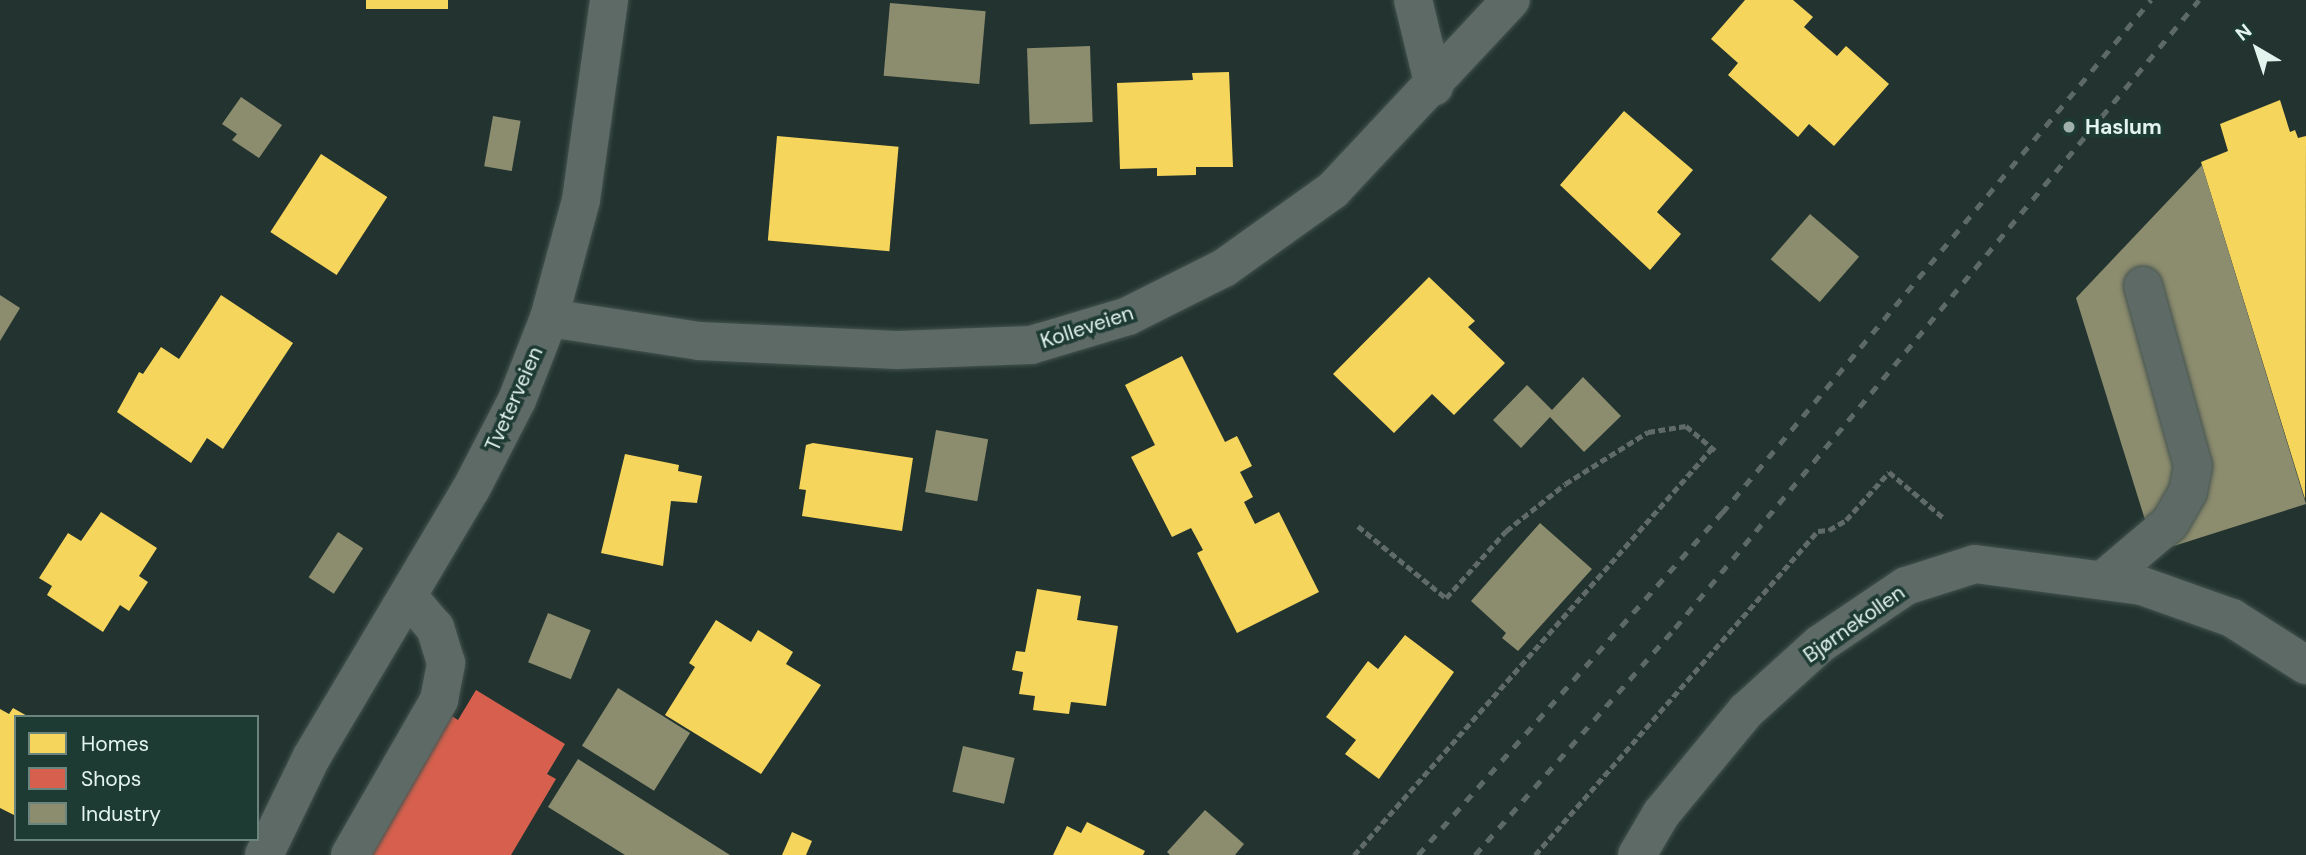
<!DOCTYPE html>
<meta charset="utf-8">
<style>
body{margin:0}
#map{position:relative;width:2306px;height:855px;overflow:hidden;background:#233430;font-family:"DM Sans",sans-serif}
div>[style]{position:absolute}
.homes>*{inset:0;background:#f6d55c;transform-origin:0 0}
.shops>*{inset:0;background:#d6604d}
.industry>*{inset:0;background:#8c8c6e;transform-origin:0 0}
.path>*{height:4.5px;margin-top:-2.25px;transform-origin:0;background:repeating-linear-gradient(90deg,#606b68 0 7px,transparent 0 10.5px)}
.roads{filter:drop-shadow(0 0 2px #43524e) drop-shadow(0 0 2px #43524e)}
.minor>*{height:38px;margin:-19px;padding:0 19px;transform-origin:19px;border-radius:19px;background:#5e6a66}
.rail>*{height:5px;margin-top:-2.5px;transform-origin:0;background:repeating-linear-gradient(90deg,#5d6966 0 9px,transparent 0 18px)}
.dots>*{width:19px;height:19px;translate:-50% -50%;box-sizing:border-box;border:4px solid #1d3a33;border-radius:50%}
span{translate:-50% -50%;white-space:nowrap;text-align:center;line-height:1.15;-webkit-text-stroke:7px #1d3a33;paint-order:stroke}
.poi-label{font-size:21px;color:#e3f4ef;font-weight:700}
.left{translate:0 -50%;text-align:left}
.street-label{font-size:21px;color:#e3f4ef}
.legend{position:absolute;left:14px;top:715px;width:245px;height:126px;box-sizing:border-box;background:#1d3a33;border:2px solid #6c847e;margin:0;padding:9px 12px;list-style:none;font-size:21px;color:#e3f4ef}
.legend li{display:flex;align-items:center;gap:14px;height:35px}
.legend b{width:35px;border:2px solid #6c847e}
.north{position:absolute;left:2222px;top:14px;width:70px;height:70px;-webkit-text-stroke:5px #1d3a33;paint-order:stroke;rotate:321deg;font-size:19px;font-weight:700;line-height:28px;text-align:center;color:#e3f4ef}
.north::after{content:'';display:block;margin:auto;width:24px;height:32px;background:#e3f4ef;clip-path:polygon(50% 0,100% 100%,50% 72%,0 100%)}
</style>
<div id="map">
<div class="homes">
<i style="left:366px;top:0;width:82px;height:9px"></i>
<i style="clip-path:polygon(1745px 0,1793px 0,1813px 17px,1804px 27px,1822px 43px,1837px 56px,1846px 46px,1889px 84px,1834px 146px,1809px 124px,1798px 137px,1728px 75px,1738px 63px,1711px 39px)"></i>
<i style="clip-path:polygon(1229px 72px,1233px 167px,1196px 167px,1196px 175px,1157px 176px,1157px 168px,1120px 169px,1117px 83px,1193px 80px,1192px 73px)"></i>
<i style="clip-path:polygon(2280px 100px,2290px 132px,2295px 130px,2298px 138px,2306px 136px,2305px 499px,2201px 162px,2228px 151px,2220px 124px)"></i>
<i style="clip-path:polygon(1624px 111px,1693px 170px,1657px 212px,1681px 234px,1650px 270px,1560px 185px)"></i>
<i style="left:777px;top:136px;width:122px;height:105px;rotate:5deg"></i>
<i style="left:321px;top:154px;width:79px;height:93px;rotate:33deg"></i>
<i style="clip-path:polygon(1429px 277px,1475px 321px,1468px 327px,1505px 363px,1454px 415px,1432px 394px,1394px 433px,1333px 374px)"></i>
<i style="clip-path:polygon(221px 295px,293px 343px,223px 449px,207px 438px,191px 463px,117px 412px,139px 372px,143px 374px,161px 347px,179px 359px)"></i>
<i style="clip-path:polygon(1182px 356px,1225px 442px,1237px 436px,1252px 466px,1240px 472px,1253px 497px,1244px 502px,1255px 524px,1279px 512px,1319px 592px,1237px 633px,1197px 553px,1203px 550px,1191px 528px,1172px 537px,1131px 457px,1155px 445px,1125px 385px)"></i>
<i style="clip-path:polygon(813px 443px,913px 458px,902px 531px,802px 516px,806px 490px,799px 489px,806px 445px)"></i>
<i style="clip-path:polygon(625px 454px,679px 465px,678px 471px,702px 476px,697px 503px,671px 501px,663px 566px,601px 553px)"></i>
<i style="clip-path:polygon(101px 512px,157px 548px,139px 576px,148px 582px,129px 611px,120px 605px,103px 632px,47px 595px,52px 586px,39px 578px,68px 533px,81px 541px)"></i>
<i style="clip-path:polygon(1037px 589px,1081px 596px,1077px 620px,1118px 626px,1106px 706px,1071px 702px,1069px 714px,1033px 710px,1035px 696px,1019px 694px,1023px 672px,1012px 670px,1016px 651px,1025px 652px)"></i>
<i style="clip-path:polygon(716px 620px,751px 642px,758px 630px,793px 652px,786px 664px,821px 685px,761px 774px,665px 715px,695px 667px,689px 663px)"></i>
<i style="clip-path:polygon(1405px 635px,1454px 672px,1379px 779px,1345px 754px,1356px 740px,1326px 717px,1368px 661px,1378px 669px)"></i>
<i style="clip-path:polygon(13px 708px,29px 717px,16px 717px,16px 816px,0 808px,0 709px,9px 714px)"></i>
<i style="clip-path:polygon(1087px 822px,1145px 851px,1143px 855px,1053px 855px,1067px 826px,1081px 833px)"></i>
<i style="clip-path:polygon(792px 832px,812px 841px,806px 855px,782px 855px)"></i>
</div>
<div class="shops">
<i style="clip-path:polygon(476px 690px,565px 744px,547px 774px,556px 779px,511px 855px,369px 855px,452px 716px,458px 720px)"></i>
</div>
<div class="industry">
<i style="left:890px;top:3px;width:96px;height:73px;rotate:5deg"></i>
<i style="left:1090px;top:46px;width:76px;height:63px;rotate:88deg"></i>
<i style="clip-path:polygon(241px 97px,282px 125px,259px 158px,232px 140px,237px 134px,222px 124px)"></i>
<i style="left:493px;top:116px;width:28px;height:51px;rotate:10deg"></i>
<i style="clip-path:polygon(2202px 165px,2306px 504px,2155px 552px,2076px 298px)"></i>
<i style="left:1810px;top:214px;width:65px;height:60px;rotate:41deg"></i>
<i style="clip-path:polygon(0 295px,20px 308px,0 341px)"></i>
<i style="clip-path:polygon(1583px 377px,1621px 416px,1584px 452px,1550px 417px,1521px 448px,1493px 420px,1527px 385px,1552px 410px)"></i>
<i style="left:936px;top:430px;width:53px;height:63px;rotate:10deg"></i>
<i style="clip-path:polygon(1540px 523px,1592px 569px,1518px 651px,1502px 638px,1506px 633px,1471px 601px)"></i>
<i style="left:338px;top:532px;width:30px;height:54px;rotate:33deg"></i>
<i style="left:548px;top:613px;width:46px;height:53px;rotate:22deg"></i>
<i style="left:618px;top:688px;width:85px;height:68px;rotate:32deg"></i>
<i style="left:963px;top:746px;width:53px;height:47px;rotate:13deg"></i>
<i style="clip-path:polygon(578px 759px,730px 855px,625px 855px,548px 807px)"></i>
<i style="clip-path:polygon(1205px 810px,1244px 844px,1235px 855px,1170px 855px,1167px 852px)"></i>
</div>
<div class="path">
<i style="left:1358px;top:526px;width:114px;rotate:39.3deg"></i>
<i style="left:1446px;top:598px;width:90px;rotate:-48.2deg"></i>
<i style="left:1506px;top:531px;width:75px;rotate:-38.5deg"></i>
<i style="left:1565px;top:484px;width:98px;rotate:-32.1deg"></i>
<i style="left:1648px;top:432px;width:38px;rotate:-9deg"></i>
<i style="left:1686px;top:426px;width:38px;rotate:40deg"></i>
<i style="left:1818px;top:531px;width:11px;rotate:-5deg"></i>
<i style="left:1829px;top:530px;width:20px;rotate:-30deg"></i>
<i style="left:1846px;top:520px;width:64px;rotate:-48.1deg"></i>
<i style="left:1889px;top:472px;width:73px;rotate:40deg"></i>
<i style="left:1354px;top:855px;width:542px;rotate:-48.66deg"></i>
<i style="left:1535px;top:855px;width:430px;rotate:-48.9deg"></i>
</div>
<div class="roads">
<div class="minor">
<i style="left:1413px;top:0;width:89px;rotate:76.3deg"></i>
<i style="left:549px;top:318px;width:152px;rotate:8.7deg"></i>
<i style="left:699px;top:341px;width:198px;rotate:2.6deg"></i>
<i style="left:897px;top:350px;width:134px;rotate:-2.1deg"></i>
<i style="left:1031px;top:345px;width:101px;rotate:-16.6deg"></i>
<i style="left:1128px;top:316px;width:107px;rotate:-26.6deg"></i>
<i style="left:1224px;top:268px;width:134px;rotate:-35.6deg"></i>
<i style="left:1333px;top:190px;width:260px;rotate:-46.9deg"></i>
<i style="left:2103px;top:580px;width:88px;rotate:-40.4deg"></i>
<i style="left:2170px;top:523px;width:36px;rotate:-60deg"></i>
<i style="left:2188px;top:492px;width:26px;rotate:-79deg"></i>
<i style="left:2193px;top:466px;width:187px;rotate:-105.5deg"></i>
<i style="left:264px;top:855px;width:108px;rotate:-64.1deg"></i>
<i style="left:311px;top:758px;width:313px;rotate:-59.3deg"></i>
<i style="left:471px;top:489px;width:100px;rotate:-62.7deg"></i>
<i style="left:517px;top:400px;width:88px;rotate:-68.7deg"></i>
<i style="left:549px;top:318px;width:122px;rotate:-74.8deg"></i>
<i style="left:581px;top:200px;width:202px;rotate:-82deg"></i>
<i style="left:350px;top:855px;width:179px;rotate:-60.1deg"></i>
<i style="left:439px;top:700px;width:38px;rotate:-79deg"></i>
<i style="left:446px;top:663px;width:37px;rotate:-107deg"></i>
<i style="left:435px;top:628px;width:42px;rotate:-130.2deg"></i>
<i style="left:1637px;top:855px;width:48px;rotate:-59.7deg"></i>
<i style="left:1661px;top:814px;width:134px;rotate:-50.5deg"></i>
<i style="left:1746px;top:711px;width:100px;rotate:-42.2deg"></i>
<i style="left:1820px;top:644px;width:104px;rotate:-34deg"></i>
<i style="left:1906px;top:586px;width:72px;rotate:-17.7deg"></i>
<i style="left:1975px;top:564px;width:168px;rotate:7.5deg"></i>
<i style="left:2142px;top:586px;width:96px;rotate:19.6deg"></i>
<i style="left:2232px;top:618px;width:88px;rotate:32.4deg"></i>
</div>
</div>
<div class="rail">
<i style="left:1418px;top:855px;width:458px;rotate:-48.4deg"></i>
<i style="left:1722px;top:513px;width:669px;rotate:-50.1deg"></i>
<i style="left:1475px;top:855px;width:303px;rotate:-48.6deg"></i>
<i style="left:1675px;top:628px;width:818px;rotate:-50.16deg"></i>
</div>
<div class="dots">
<i style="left:2069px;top:127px;background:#a0b1ac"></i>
</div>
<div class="poi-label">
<span class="left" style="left:2085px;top:127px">Haslum</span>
</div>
<div class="street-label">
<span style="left:1087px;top:327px;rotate:-18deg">Kolleveien</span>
<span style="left:514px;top:399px;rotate:-66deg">Tveterveien</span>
<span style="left:1854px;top:624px;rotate:-35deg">Bjørnekollen</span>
</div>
<ul class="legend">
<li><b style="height:19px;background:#f6d55c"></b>Homes</li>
<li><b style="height:19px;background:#d6604d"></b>Shops</li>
<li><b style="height:19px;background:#8c8c6e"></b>Industry</li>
</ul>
<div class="north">N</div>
</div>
